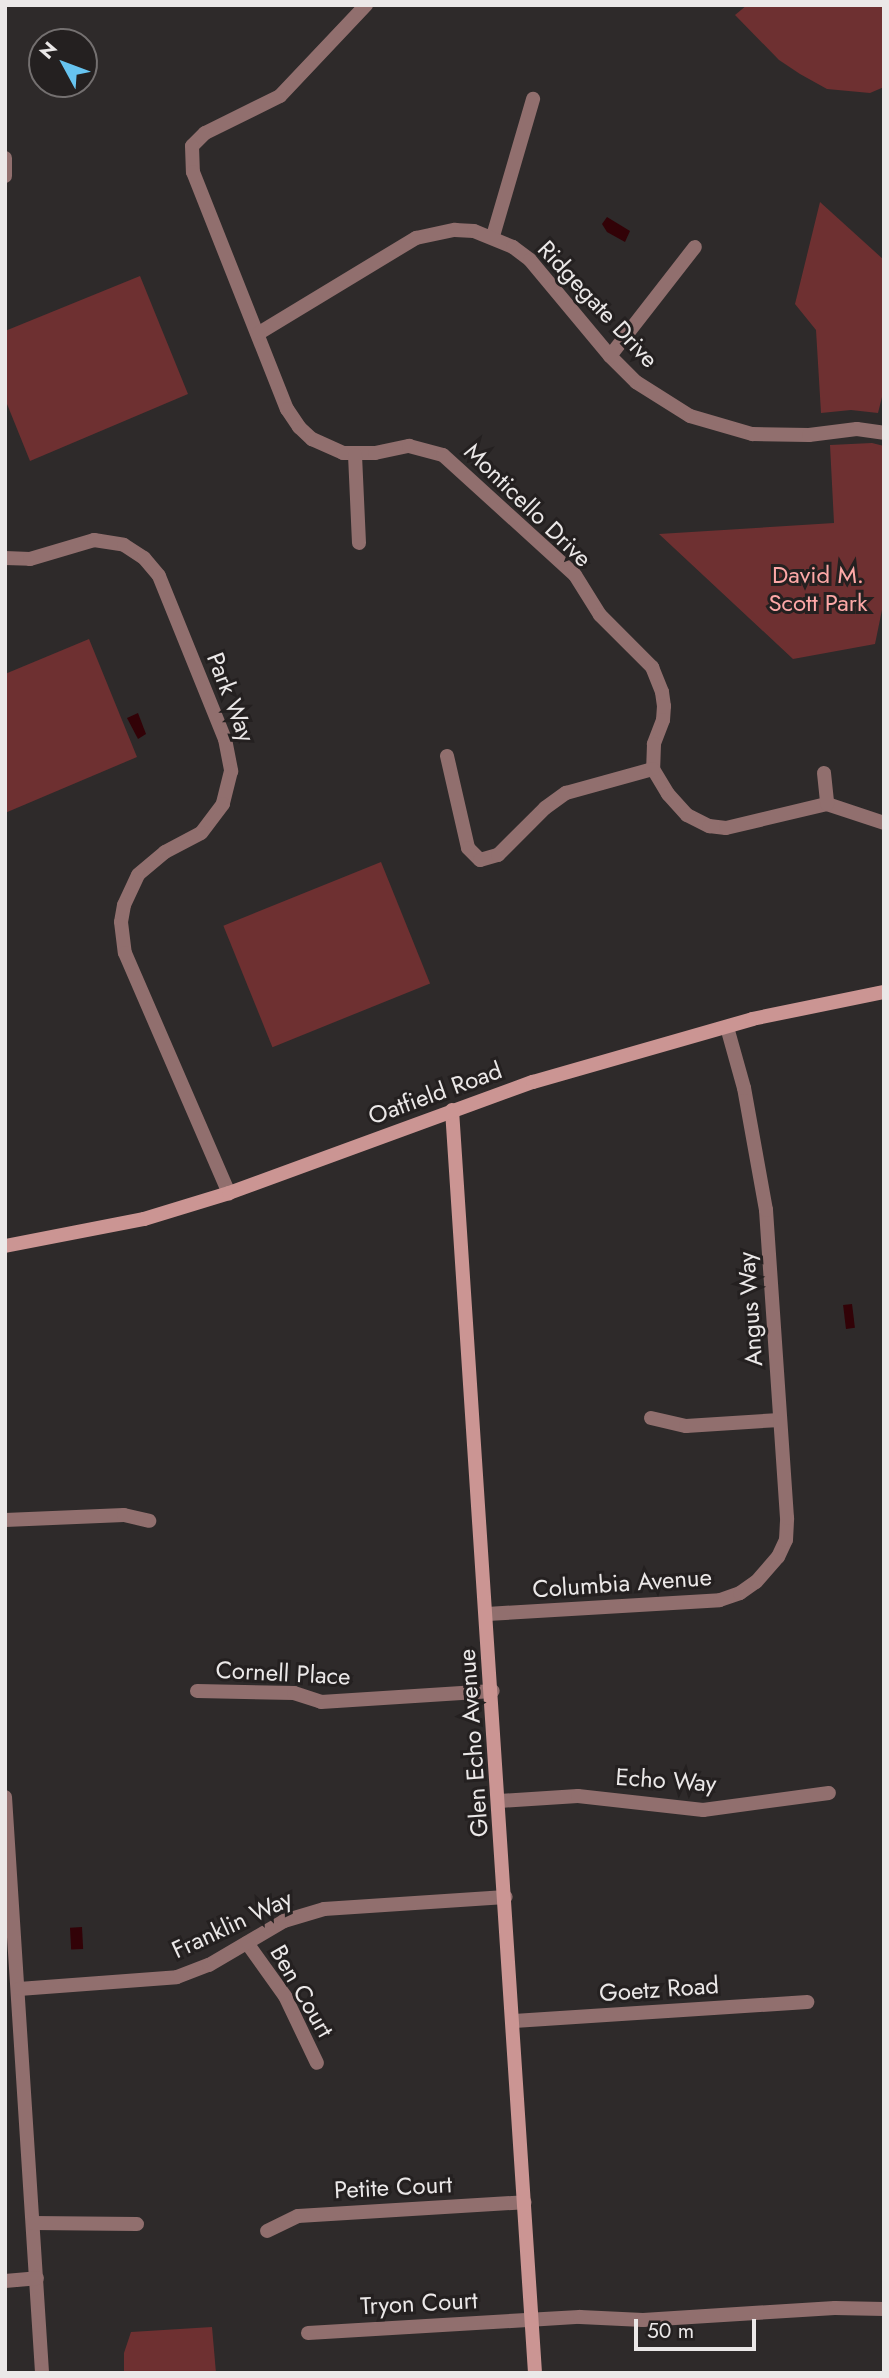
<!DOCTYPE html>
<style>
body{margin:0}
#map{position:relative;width:889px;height:2378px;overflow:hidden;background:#2e2a2a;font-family:Jost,sans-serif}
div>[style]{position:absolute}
.green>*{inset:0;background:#6e3031;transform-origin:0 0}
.water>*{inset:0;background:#320207;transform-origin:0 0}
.street>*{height:14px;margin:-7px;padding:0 7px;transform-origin:7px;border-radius:7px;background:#916f6e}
.secondary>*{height:14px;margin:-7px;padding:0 7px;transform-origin:7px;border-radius:7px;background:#cb9593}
span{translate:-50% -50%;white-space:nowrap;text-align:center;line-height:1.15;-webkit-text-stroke:6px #242020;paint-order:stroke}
.street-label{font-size:24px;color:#ebe8e8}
.park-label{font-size:24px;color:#fda8a7}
.frame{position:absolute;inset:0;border:7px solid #ebe8e8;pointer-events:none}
.north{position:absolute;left:28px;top:28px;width:70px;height:70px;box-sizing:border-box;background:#242020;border:2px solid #747070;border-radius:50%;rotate:311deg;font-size:19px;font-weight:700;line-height:28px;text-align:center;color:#ebe8e8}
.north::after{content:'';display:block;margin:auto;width:24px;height:32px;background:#67c4f0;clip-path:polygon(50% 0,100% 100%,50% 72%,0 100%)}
.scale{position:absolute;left:634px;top:2319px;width:122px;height:32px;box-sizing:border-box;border:4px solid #ebe8e8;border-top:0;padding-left:9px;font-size:21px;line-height:24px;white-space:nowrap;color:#ebe8e8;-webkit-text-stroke:5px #242020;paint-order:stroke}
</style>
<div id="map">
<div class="green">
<i style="clip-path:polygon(747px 5px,884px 5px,884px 87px,870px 93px,827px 89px,800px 74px,779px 60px,735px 15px)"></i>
<i style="clip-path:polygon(820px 202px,884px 260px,884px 389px,878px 413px,851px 410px,821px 413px,816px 330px,795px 304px)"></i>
<i style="clip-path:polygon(140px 276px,188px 394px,30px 461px,5px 399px,5px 331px)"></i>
<i style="clip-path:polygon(872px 443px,884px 446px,884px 600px,875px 644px,793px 659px,659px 534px,834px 523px,830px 445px)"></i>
<i style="clip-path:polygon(89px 639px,137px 757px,5px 813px,5px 674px)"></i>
<i style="left:381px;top:862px;width:131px;height:170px;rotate:68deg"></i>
<i style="clip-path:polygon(212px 2327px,216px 2373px,124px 2373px,124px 2353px,131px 2332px)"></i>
</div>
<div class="water">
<i style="clip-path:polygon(607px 217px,630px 231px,625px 242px,607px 232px,602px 224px)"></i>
<i style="clip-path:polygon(138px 713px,146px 734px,138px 739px,127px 718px)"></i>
<i style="left:852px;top:1304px;width:24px;height:9px;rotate:83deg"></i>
<i style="left:82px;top:1927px;width:22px;height:12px;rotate:87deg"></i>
</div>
<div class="street">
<i style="left:366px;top:5px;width:125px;rotate:133.4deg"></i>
<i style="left:280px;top:96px;width:84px;rotate:153.7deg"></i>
<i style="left:205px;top:133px;width:18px;rotate:135deg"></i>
<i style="left:192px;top:146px;width:26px;rotate:88deg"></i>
<i style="left:193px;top:172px;width:255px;rotate:68.4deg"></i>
<i style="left:287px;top:409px;width:22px;rotate:56deg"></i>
<i style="left:299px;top:427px;width:18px;rotate:43deg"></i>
<i style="left:312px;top:439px;width:34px;rotate:24deg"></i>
<i style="left:343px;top:453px;width:32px"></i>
<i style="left:375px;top:453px;width:35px;rotate:-12deg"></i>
<i style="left:409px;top:446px;width:35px;rotate:15deg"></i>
<i style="left:443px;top:455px;width:178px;rotate:42.3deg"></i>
<i style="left:575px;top:575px;width:47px;rotate:58deg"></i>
<i style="left:600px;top:615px;width:74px;rotate:45deg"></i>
<i style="left:652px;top:667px;width:27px;rotate:68deg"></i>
<i style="left:662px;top:692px;width:14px;rotate:82deg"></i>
<i style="left:664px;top:706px;width:14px;rotate:94deg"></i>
<i style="left:663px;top:720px;width:26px;rotate:111deg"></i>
<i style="left:654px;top:744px;width:25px;rotate:92deg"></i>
<i style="left:653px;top:769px;width:29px;rotate:59deg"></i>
<i style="left:668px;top:794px;width:28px;rotate:48deg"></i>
<i style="left:687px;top:815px;width:25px;rotate:27deg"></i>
<i style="left:709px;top:826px;width:17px;rotate:7deg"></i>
<i style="left:726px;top:828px;width:104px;rotate:-13.4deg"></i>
<i style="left:827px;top:804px;width:60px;rotate:18.4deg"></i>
<i style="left:5px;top:158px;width:18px;rotate:90deg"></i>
<i style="left:493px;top:236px;width:143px;rotate:-73.7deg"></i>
<i style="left:259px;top:333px;width:184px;rotate:-31.2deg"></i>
<i style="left:416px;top:238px;width:40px;rotate:-12deg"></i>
<i style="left:455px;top:230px;width:19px;rotate:3deg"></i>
<i style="left:474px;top:231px;width:42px;rotate:22.3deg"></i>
<i style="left:513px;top:247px;width:21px;rotate:37deg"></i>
<i style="left:530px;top:260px;width:125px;rotate:50.2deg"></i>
<i style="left:610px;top:356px;width:37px;rotate:45deg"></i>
<i style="left:636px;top:382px;width:64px;rotate:32.2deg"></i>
<i style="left:690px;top:416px;width:65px;rotate:16.2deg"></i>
<i style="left:752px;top:434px;width:57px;rotate:1deg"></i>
<i style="left:809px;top:435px;width:48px;rotate:-7.1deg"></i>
<i style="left:857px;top:429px;width:27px;rotate:8deg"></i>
<i style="left:610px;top:356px;width:138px;rotate:-52.1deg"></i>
<i style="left:355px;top:455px;width:88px;rotate:87.4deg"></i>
<i style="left:5px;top:558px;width:25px;rotate:2deg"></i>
<i style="left:30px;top:559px;width:67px;rotate:-16.5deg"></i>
<i style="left:94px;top:540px;width:30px;rotate:9deg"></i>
<i style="left:124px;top:545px;width:24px;rotate:33deg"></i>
<i style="left:144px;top:558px;width:23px;rotate:50deg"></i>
<i style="left:159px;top:576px;width:176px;rotate:68deg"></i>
<i style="left:225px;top:739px;width:33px;rotate:79deg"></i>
<i style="left:231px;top:771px;width:34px;rotate:104deg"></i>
<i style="left:223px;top:804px;width:36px;rotate:127deg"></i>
<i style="left:201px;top:833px;width:41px;rotate:152.2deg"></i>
<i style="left:165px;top:852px;width:35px;rotate:140deg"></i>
<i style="left:138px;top:875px;width:33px;rotate:115deg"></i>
<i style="left:124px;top:905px;width:17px;rotate:100deg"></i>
<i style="left:121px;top:922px;width:31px;rotate:83deg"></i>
<i style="left:125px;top:953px;width:262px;rotate:66.6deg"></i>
<i style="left:447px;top:756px;width:94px;rotate:77.1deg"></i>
<i style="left:468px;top:848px;width:17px;rotate:45deg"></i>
<i style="left:480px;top:860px;width:19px;rotate:-16deg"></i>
<i style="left:498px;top:855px;width:66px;rotate:-45deg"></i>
<i style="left:545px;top:808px;width:26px;rotate:-36deg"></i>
<i style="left:566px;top:793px;width:90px;rotate:-15.4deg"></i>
<i style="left:824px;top:773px;width:31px;rotate:84deg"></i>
<i style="left:651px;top:1418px;width:36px;rotate:13deg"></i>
<i style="left:686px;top:1426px;width:94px;rotate:-3.7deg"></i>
<i style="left:5px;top:1520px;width:119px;rotate:-2.4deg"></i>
<i style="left:124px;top:1515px;width:26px;rotate:13deg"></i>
<i style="left:487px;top:1614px;width:233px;rotate:-3.4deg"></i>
<i style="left:720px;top:1600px;width:21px;rotate:-19deg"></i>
<i style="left:740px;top:1593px;width:19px;rotate:-35deg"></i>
<i style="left:756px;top:1582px;width:33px;rotate:-49deg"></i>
<i style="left:778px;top:1557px;width:19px;rotate:-65deg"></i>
<i style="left:786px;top:1540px;width:22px;rotate:-87deg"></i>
<i style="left:787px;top:1518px;width:309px;rotate:-93.9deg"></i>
<i style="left:766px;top:1210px;width:124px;rotate:-100.2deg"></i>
<i style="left:744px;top:1088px;width:63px;rotate:-105.6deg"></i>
<i style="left:197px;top:1691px;width:97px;rotate:1.2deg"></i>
<i style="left:294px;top:1693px;width:28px;rotate:18deg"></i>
<i style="left:321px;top:1702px;width:172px;rotate:-3.7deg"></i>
<i style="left:5px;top:1797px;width:577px;rotate:86.32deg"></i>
<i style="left:500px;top:1801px;width:78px;rotate:-3.7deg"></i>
<i style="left:578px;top:1796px;width:126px;rotate:6.4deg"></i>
<i style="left:703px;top:1810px;width:127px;rotate:-7.7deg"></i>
<i style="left:247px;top:1943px;width:65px;rotate:54.4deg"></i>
<i style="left:285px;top:1996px;width:74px;rotate:64.5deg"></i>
<i style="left:19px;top:1989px;width:158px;rotate:-4.3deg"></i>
<i style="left:177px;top:1977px;width:34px;rotate:-21deg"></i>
<i style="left:209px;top:1965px;width:87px;rotate:-30.4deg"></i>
<i style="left:284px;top:1921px;width:42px;rotate:-16.7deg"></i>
<i style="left:324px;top:1909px;width:182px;rotate:-3.8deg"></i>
<i style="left:514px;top:2021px;width:294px;rotate:-3.7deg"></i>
<i style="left:33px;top:2223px;width:104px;rotate:0.6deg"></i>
<i style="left:267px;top:2231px;width:34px;rotate:-26deg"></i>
<i style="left:298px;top:2216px;width:227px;rotate:-3.5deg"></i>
<i style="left:5px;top:2281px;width:32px;rotate:-5deg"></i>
<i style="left:308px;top:2333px;width:272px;rotate:-3.4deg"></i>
<i style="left:580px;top:2317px;width:63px;rotate:2.7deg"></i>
<i style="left:643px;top:2320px;width:192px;rotate:-3.6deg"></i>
<i style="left:835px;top:2308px;width:49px;rotate:1.2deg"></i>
</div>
<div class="secondary">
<i style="left:452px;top:1110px;width:1266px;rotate:86.24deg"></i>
<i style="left:5px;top:1246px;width:142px;rotate:-11deg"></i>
<i style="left:144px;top:1219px;width:89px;rotate:-17deg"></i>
<i style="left:229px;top:1193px;width:324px;rotate:-20.1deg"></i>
<i style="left:533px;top:1082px;width:228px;rotate:-16deg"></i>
<i style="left:752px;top:1019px;width:135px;rotate:-11.6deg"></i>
</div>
<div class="street-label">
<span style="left:598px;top:304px;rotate:47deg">Ridgegate Drive</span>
<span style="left:528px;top:505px;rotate:44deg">Monticello Drive</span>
<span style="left:231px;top:697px;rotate:69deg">Park Way</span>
<span style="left:435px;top:1093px;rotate:-20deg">Oatfield Road</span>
<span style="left:750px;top:1309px;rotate:-94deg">Angus Way</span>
<span style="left:622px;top:1583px;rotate:-4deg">Columbia Avenue</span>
<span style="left:283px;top:1673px;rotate:3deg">Cornell Place</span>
<span style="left:473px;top:1743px;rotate:-94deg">Glen Echo Avenue</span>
<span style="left:666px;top:1780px;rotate:4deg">Echo Way</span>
<span style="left:232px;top:1924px;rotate:-25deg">Franklin Way</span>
<span style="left:659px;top:1989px;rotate:-4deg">Goetz Road</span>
<span style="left:302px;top:1991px;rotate:60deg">Ben Court</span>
<span style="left:393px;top:2187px;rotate:-3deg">Petite Court</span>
<span style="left:419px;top:2303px;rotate:-3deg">Tryon Court</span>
</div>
<div class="park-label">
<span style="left:818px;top:589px">David M.<br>Scott Park</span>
</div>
<div class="frame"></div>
<div class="north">N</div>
<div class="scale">50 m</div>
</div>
